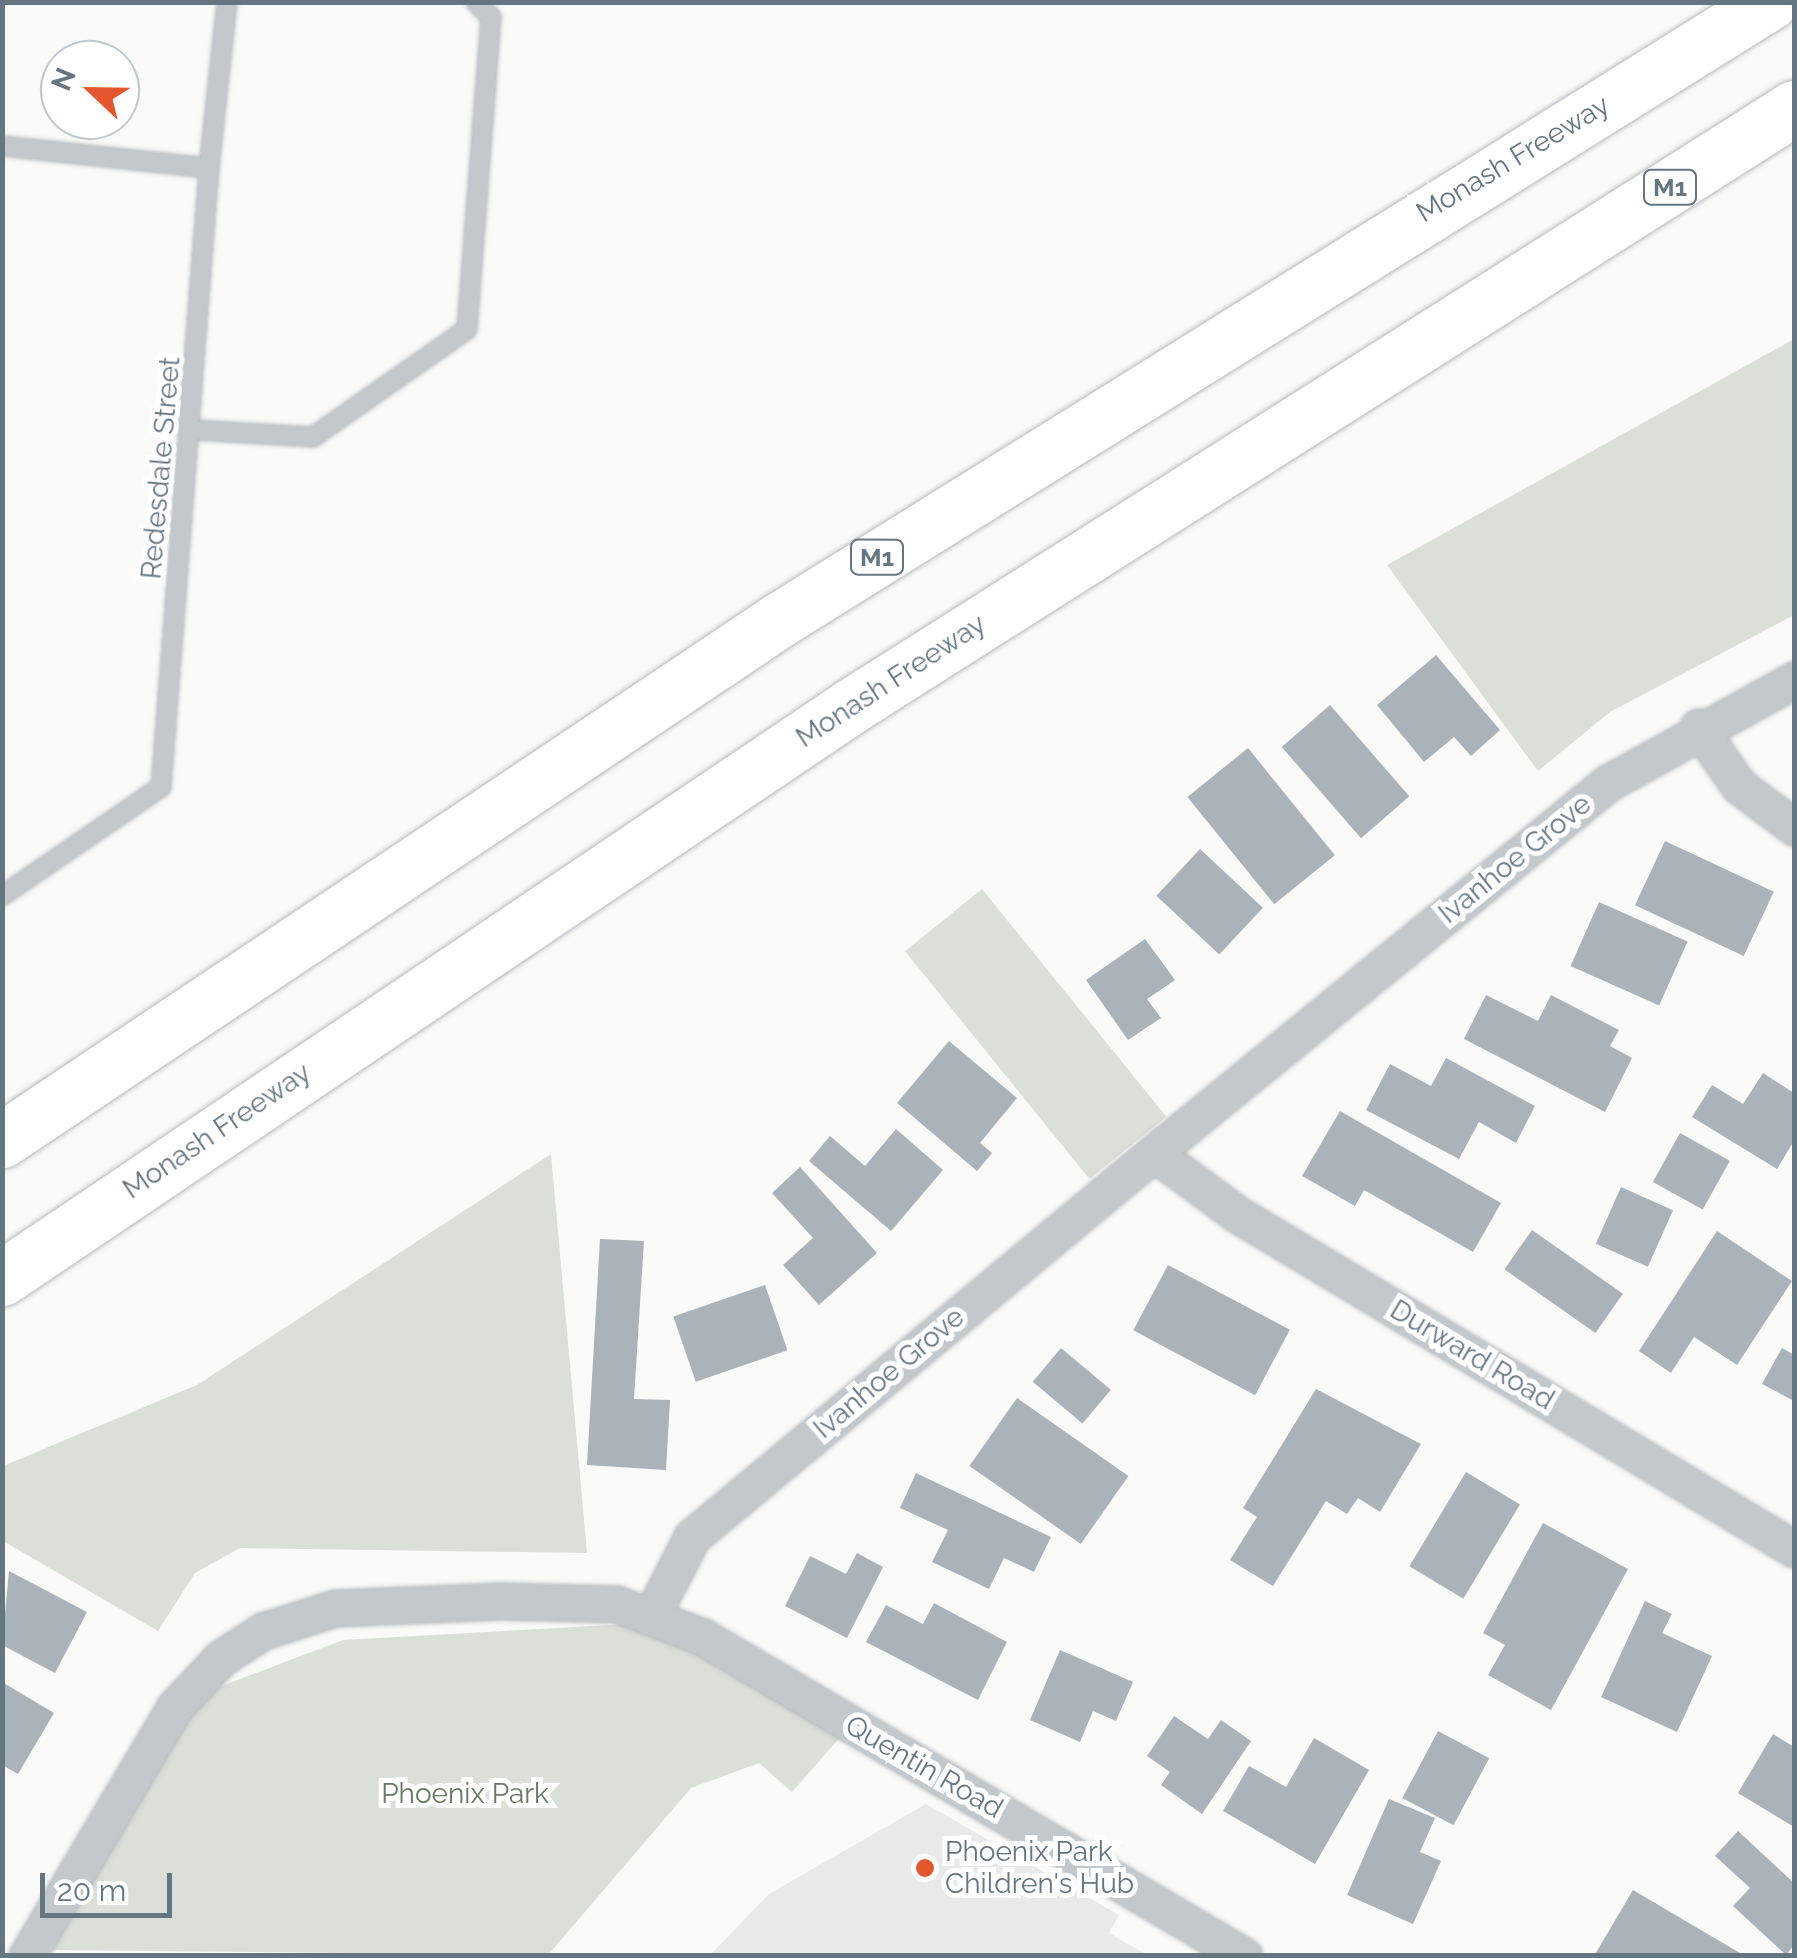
<!DOCTYPE html>
<style>
body{margin:0}
#map{position:relative;width:1797px;height:1958px;overflow:hidden;background:#fafaf8;font-family:Raleway,sans-serif}
div>[style]{position:absolute}
.built>*{inset:0;background:#e8e9e9}
.green>*{inset:0;background:#dadfd7;transform-origin:0 0}
.building>*{inset:0;background:#aab3b9;transform-origin:0 0}
.roads{filter:drop-shadow(0 0 2px #b4b9bd) drop-shadow(0 0 2px #b4b9bd)}
.service>*{height:18px;margin:-9px;padding:0 9px;transform-origin:9px;border-radius:9px;background:#c3c8cc}
.minor>*{height:35px;margin:-17.5px;padding:0 17.5px;transform-origin:17.5px;border-radius:17.5px;background:#c3c8cc}
.motorway>*{height:55px;margin:-27.5px;padding:0 27.5px;transform-origin:27.5px;border-radius:27.5px;background:#fff}
.dots>*{width:28px;height:28px;translate:-50% -50%;box-sizing:border-box;border:5px solid #fff;border-radius:50%}
span{translate:-50% -50%;white-space:nowrap;text-align:center;line-height:1.15;-webkit-text-stroke:10px #fff;paint-order:stroke}
.shield-label span{padding:2px 8px;background:#fff;border:2px solid;border-radius:8px;-webkit-text-stroke-width:0}
.shield-label{font-size:25px;color:#657683;font-weight:700}
.street-label{font-size:28px;color:#657683}
.park-label{font-size:28px;color:#687a64}
.poi-label{font-size:28px;color:#657683}
.left{translate:0 -50%;text-align:left}
.frame{position:absolute;inset:0;border:5px solid #657683;pointer-events:none}
.north{position:absolute;left:40px;top:40px;width:100px;height:100px;box-sizing:border-box;background:#fff;border:2px solid #c1c8cd;border-radius:50%;rotate:292deg;font-size:28px;font-weight:700;line-height:40px;text-align:center;color:#657683}
.north::after{content:'';display:block;margin:auto;width:35px;height:45px;background:#e4572e;clip-path:polygon(50% 0,100% 100%,50% 72%,0 100%)}
.scale{position:absolute;left:40px;top:1873px;width:132px;height:45px;box-sizing:border-box;border:5px solid #657683;border-top:0;padding-left:12px;font-size:30px;line-height:35px;white-space:nowrap;color:#657683;-webkit-text-stroke:8px #fff;paint-order:stroke}
</style>
<div id="map">
<div class="built">
<i style="clip-path:polygon(926px 1804px,1119px 1915px,1109px 1933px,1147px 1955px,710px 1955px,769px 1894px)"></i>
</div>
<div class="green">
<i style="clip-path:polygon(1794px 339px,1794px 615px,1610px 712px,1538px 771px,1387px 565px)"></i>
<i style="left:982px;top:889px;width:293px;height:99px;rotate:51deg"></i>
<i style="clip-path:polygon(551px 1154px,587px 1553px,240px 1548px,195px 1573px,158px 1631px,3px 1541px,3px 1466px,197px 1385px)"></i>
<i style="clip-path:polygon(646px 1623px,843px 1734px,792px 1792px,759px 1763px,691px 1788px,548px 1955px,46px 1950px,198px 1695px,343px 1640px)"></i>
</div>
<div class="building">
<i style="clip-path:polygon(1436px 655px,1500px 730px,1471px 756px,1454px 737px,1424px 762px,1377px 705px)"></i>
<i style="left:1330px;top:705px;width:121px;height:64px;rotate:49deg"></i>
<i style="left:1248px;top:748px;width:138px;height:78px;rotate:51deg"></i>
<i style="left:1665px;top:841px;width:120px;height:71px;rotate:25deg"></i>
<i style="left:1200px;top:849px;width:86px;height:64px;rotate:43deg"></i>
<i style="left:1599px;top:902px;width:97px;height:70px;rotate:24deg"></i>
<i style="clip-path:polygon(1145px 939px,1175px 980px,1147px 999px,1161px 1018px,1128px 1040px,1086px 980px)"></i>
<i style="clip-path:polygon(1486px 995px,1538px 1021px,1551px 995px,1619px 1030px,1610px 1046px,1632px 1058px,1605px 1112px,1464px 1039px)"></i>
<i style="clip-path:polygon(949px 1041px,1017px 1098px,980px 1143px,992px 1153px,977px 1171px,897px 1103px)"></i>
<i style="clip-path:polygon(1446px 1058px,1535px 1106px,1516px 1143px,1479px 1122px,1459px 1159px,1366px 1110px,1390px 1064px,1431px 1086px)"></i>
<i style="clip-path:polygon(1763px 1073px,1794px 1093px,1794px 1141px,1777px 1169px,1692px 1117px,1712px 1085px,1743px 1104px)"></i>
<i style="clip-path:polygon(1340px 1111px,1501px 1203px,1473px 1252px,1364px 1190px,1355px 1206px,1302px 1176px)"></i>
<i style="clip-path:polygon(896px 1129px,943px 1170px,891px 1231px,809px 1161px,830px 1136px,865px 1166px)"></i>
<i style="left:1680px;top:1133px;width:57px;height:56px;rotate:29deg"></i>
<i style="clip-path:polygon(800px 1167px,877px 1253px,819px 1305px,783px 1265px,813px 1238px,772px 1193px)"></i>
<i style="left:1621px;top:1187px;width:57px;height:62px;rotate:24deg"></i>
<i style="left:1532px;top:1230px;width:111px;height:48px;rotate:35deg"></i>
<i style="clip-path:polygon(1717px 1231px,1792px 1281px,1737px 1365px,1694px 1337px,1671px 1373px,1639px 1351px)"></i>
<i style="clip-path:polygon(600px 1239px,644px 1241px,634px 1399px,670px 1400px,666px 1470px,587px 1465px)"></i>
<i style="left:1168px;top:1265px;width:138px;height:74px;rotate:28deg"></i>
<i style="left:765px;top:1285px;width:69px;height:97px;rotate:71deg"></i>
<i style="left:1061px;top:1348px;width:65px;height:44px;rotate:40deg"></i>
<i style="clip-path:polygon(1782px 1348px,1794px 1355px,1794px 1401px,1762px 1384px)"></i>
<i style="clip-path:polygon(1316px 1389px,1421px 1444px,1380px 1512px,1358px 1498px,1347px 1514px,1326px 1501px,1273px 1586px,1230px 1560px,1257px 1517px,1243px 1508px)"></i>
<i style="left:1017px;top:1398px;width:136px;height:83px;rotate:35deg"></i>
<i style="left:1466px;top:1472px;width:63px;height:110px;rotate:31deg"></i>
<i style="clip-path:polygon(916px 1473px,1051px 1537px,1034px 1572px,1004px 1558px,989px 1589px,932px 1562px,948px 1530px,900px 1508px)"></i>
<i style="clip-path:polygon(1543px 1523px,1628px 1569px,1551px 1710px,1488px 1675px,1505px 1645px,1483px 1633px)"></i>
<i style="clip-path:polygon(857px 1553px,883px 1567px,847px 1638px,785px 1606px,810px 1556px,846px 1574px)"></i>
<i style="clip-path:polygon(9px 1571px,87px 1612px,55px 1673px,2px 1645px)"></i>
<i style="clip-path:polygon(1645px 1601px,1672px 1614px,1662px 1633px,1712px 1656px,1677px 1732px,1601px 1697px)"></i>
<i style="clip-path:polygon(934px 1603px,1007px 1642px,978px 1700px,866px 1642px,886px 1605px,923px 1624px)"></i>
<i style="clip-path:polygon(1060px 1650px,1133px 1682px,1116px 1721px,1093px 1711px,1080px 1742px,1030px 1720px)"></i>
<i style="clip-path:polygon(2px 1682px,54px 1713px,18px 1774px,2px 1765px)"></i>
<i style="clip-path:polygon(1174px 1716px,1208px 1739px,1221px 1720px,1251px 1741px,1202px 1814px,1161px 1785px,1170px 1772px,1147px 1756px)"></i>
<i style="left:1438px;top:1731px;width:58px;height:76px;rotate:28deg"></i>
<i style="clip-path:polygon(1773px 1734px,1794px 1747px,1794px 1827px,1738px 1793px)"></i>
<i style="clip-path:polygon(1314px 1738px,1369px 1770px,1315px 1864px,1223px 1811px,1249px 1766px,1286px 1787px)"></i>
<i style="clip-path:polygon(1389px 1799px,1435px 1818px,1420px 1852px,1441px 1861px,1413px 1924px,1347px 1895px)"></i>
<i style="clip-path:polygon(1738px 1831px,1794px 1883px,1794px 1945px,1786px 1955px,1733px 1906px,1750px 1888px,1715px 1856px)"></i>
<i style="clip-path:polygon(1633px 1890px,1745px 1956px,1594px 1956px)"></i>
</div>
<div class="roads">
<div class="service">
<i style="left:2px;top:146px;width:208px;rotate:6.1deg"></i>
<i style="left:209px;top:168px;width:621px;rotate:94.43deg"></i>
<i style="left:161px;top:787px;width:193px;rotate:145.6deg"></i>
<i style="left:209px;top:168px;width:167px;rotate:-83.8deg"></i>
<i style="left:194px;top:430px;width:119px;rotate:3.4deg"></i>
<i style="left:313px;top:437px;width:188px;rotate:-35deg"></i>
<i style="left:467px;top:329px;width:313px;rotate:-85.6deg"></i>
<i style="left:491px;top:17px;width:21px;rotate:-135deg"></i>
</div>
<div class="minor">
<i style="left:1698px;top:727px;width:72px;rotate:55.2deg"></i>
<i style="left:1739px;top:786px;width:69px;rotate:36.7deg"></i>
<i style="left:1154px;top:1153px;width:103px;rotate:36.3deg"></i>
<i style="left:1237px;top:1214px;width:650px;rotate:31.02deg"></i>
<i style="left:653px;top:1613px;width:85px;rotate:-62.8deg"></i>
<i style="left:692px;top:1537px;width:601px;rotate:-39.73deg"></i>
<i style="left:1154px;top:1153px;width:586px;rotate:-39.18deg"></i>
<i style="left:1608px;top:783px;width:213px;rotate:-29deg"></i>
<i style="left:27px;top:1956px;width:290px;rotate:-59.3deg"></i>
<i style="left:175px;top:1707px;width:67px;rotate:-46.8deg"></i>
<i style="left:221px;top:1658px;width:50px;rotate:-32.7deg"></i>
<i style="left:263px;top:1631px;width:76px;rotate:-17.7deg"></i>
<i style="left:335px;top:1608px;width:166px;rotate:-2.4deg"></i>
<i style="left:501px;top:1601px;width:116px;rotate:1.5deg"></i>
<i style="left:617px;top:1604px;width:92px;rotate:21deg"></i>
<i style="left:703px;top:1637px;width:628px;rotate:30.53deg"></i>
</div>
<div class="motorway">
<i style="left:2px;top:1140px;width:935px;rotate:-33.79deg"></i>
<i style="left:779px;top:620px;width:1168px;rotate:-31.95deg"></i>
<i style="left:2px;top:1278px;width:1024px;rotate:-33.97deg"></i>
<i style="left:851px;top:706px;width:1117px;rotate:-32.38deg"></i>
</div>
</div>
<div class="dots">
<i style="left:925px;top:1868px;background:#e4572e"></i>
</div>
<div class="shield-label">
<span style="left:1670px;top:187px">M1</span>
<span style="left:877px;top:557px">M1</span>
</div>
<div class="street-label">
<span style="left:1513px;top:159px;rotate:-31deg">Monash Freeway</span>
<span style="left:161px;top:468px;rotate:-85deg">Redesdale Street</span>
<span style="left:891px;top:681px;rotate:-33deg">Monash Freeway</span>
<span style="left:1515px;top:859px;rotate:-39deg">Ivanhoe Grove</span>
<span style="left:217px;top:1131px;rotate:-34deg">Monash Freeway</span>
<span style="left:1472px;top:1355px;rotate:31deg">Durward Road</span>
<span style="left:889px;top:1373px;rotate:-40deg">Ivanhoe Grove</span>
<span style="left:924px;top:1767px;rotate:30deg">Quentin Road</span>
</div>
<div class="park-label">
<span style="left:465px;top:1794px">Phoenix Park</span>
</div>
<div class="poi-label">
<span class="left" style="left:945px;top:1868px">Phoenix Park<br>Children's Hub</span>
</div>
<div class="frame"></div>
<div class="north">N</div>
<div class="scale">20 m</div>
</div>
